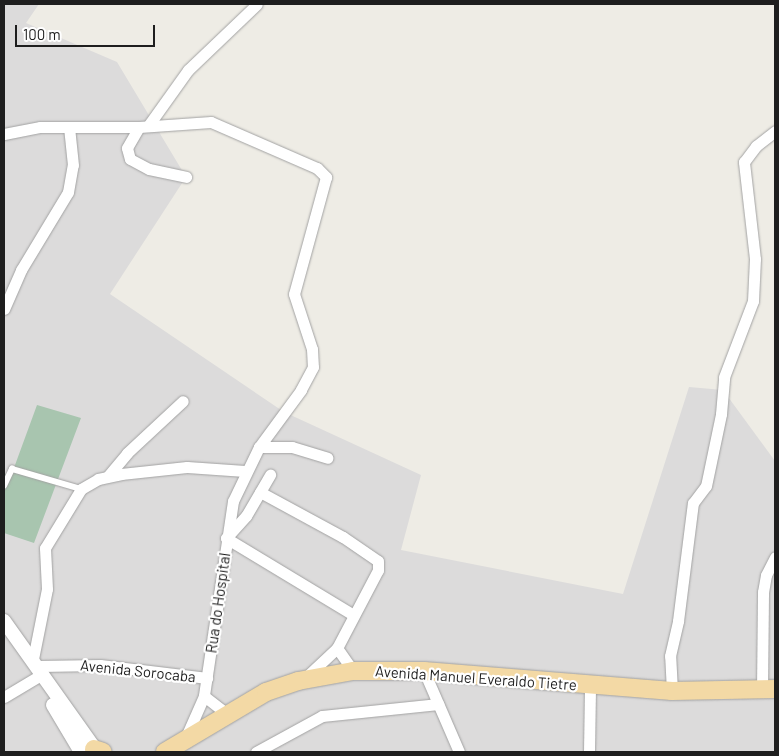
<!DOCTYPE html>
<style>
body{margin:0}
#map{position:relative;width:779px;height:756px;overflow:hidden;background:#eeece5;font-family:Barlow,sans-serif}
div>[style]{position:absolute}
.residential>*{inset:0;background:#dcdbdb}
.cemetery>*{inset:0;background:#a8c5af}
.roads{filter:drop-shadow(0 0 1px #a2a2a2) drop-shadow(0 0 1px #a2a2a2)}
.service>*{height:5.5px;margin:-2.75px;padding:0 2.75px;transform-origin:2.75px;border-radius:2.75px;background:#fff}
.minor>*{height:11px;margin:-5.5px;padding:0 5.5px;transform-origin:5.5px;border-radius:5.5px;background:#fff}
.tertiary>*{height:14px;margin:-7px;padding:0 7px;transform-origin:7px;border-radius:7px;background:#fff}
.primary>*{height:18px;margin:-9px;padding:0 9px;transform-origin:9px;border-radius:9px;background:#f3d9a5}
span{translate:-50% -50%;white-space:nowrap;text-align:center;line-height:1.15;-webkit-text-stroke:4.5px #fff;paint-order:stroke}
.street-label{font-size:15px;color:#1e1e1e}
.frame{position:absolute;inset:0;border:5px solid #1e1e1e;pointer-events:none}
.scale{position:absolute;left:15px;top:25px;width:140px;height:22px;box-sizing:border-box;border:2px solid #1e1e1e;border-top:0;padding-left:6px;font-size:15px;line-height:18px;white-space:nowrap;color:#1e1e1e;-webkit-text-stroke:4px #fff;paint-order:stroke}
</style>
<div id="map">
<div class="residential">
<i style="clip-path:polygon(4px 4px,39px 4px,26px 23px,117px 62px,186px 177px,110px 294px,284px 412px,421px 475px,401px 550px,623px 594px,689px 387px,723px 390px,775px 461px,775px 752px,4px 752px)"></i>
</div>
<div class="cemetery">
<i style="clip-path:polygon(37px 405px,81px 418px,34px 543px,4px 533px,4px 473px,11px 476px)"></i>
</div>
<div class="roads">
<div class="service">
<i style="left:4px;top:486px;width:19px;rotate:-65deg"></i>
<i style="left:12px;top:469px;width:72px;rotate:16.2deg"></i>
</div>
<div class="minor">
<i style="left:148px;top:126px;width:69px;rotate:-54.5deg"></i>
<i style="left:188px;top:70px;width:95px;rotate:-43.7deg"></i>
<i style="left:139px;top:127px;width:24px;rotate:120deg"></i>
<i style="left:127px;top:148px;width:11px;rotate:75deg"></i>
<i style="left:130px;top:159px;width:21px;rotate:28deg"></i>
<i style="left:149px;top:169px;width:38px;rotate:12deg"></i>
<i style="left:4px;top:134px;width:37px;rotate:-11deg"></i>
<i style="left:40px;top:127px;width:99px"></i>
<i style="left:139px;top:127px;width:72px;rotate:-4deg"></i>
<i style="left:211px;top:122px;width:116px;rotate:23.5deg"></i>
<i style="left:317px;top:168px;width:13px;rotate:45deg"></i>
<i style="left:326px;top:177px;width:121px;rotate:105.3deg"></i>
<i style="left:294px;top:294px;width:58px;rotate:71.9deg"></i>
<i style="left:312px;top:349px;width:18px;rotate:87deg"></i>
<i style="left:313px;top:367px;width:26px;rotate:118deg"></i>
<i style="left:301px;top:390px;width:71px;rotate:126.4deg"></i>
<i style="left:259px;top:447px;width:60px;rotate:115.7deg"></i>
<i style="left:233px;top:501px;width:197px;rotate:98.5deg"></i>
<i style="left:204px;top:696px;width:47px;rotate:113.8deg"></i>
<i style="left:4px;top:309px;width:43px;rotate:-66.4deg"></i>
<i style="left:21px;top:270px;width:91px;rotate:-58.9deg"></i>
<i style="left:68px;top:192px;width:27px;rotate:-80deg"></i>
<i style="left:73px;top:165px;width:37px;rotate:-96deg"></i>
<i style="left:259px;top:447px;width:33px"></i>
<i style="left:292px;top:447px;width:37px;rotate:17deg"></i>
<i style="left:108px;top:476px;width:30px;rotate:-50deg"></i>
<i style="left:127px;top:453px;width:76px;rotate:-42.9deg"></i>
<i style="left:260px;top:492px;width:94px;rotate:28.5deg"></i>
<i style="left:343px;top:537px;width:42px;rotate:34.4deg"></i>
<i style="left:378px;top:561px;width:9px;rotate:90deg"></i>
<i style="left:378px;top:570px;width:88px;rotate:117.7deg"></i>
<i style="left:337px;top:648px;width:28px;rotate:55deg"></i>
<i style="left:226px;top:538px;width:147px;rotate:31.1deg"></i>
<i style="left:226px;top:538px;width:30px;rotate:-48deg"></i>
<i style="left:246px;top:516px;width:48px;rotate:-59.7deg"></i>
<i style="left:33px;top:659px;width:71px;rotate:-78.7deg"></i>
<i style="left:47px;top:589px;width:41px;rotate:-92.8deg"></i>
<i style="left:45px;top:548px;width:69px;rotate:-58.6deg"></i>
<i style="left:81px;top:489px;width:20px;rotate:-30deg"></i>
<i style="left:98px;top:479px;width:24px;rotate:-12deg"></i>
<i style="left:121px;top:474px;width:66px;rotate:-6.1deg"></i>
<i style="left:187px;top:467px;width:58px;rotate:3.9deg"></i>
<i style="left:39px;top:666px;width:61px;rotate:-0.9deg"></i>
<i style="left:100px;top:665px;width:108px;rotate:6.9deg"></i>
<i style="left:424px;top:671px;width:88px;rotate:66.6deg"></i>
<i style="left:304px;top:679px;width:45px;rotate:-43.2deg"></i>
<i style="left:762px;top:690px;width:98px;rotate:-89.4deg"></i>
<i style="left:763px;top:592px;width:17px;rotate:-80deg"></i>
<i style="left:766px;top:575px;width:20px;rotate:-63deg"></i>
<i style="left:672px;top:691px;width:35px;rotate:-93deg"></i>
<i style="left:670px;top:656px;width:36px;rotate:-77deg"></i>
<i style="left:678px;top:621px;width:119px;rotate:-82.8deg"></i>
<i style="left:693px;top:503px;width:21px;rotate:-53deg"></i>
<i style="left:706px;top:486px;width:74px;rotate:-78.2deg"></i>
<i style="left:721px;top:414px;width:37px;rotate:-85deg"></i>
<i style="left:724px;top:377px;width:81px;rotate:-69.1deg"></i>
<i style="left:753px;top:301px;width:42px;rotate:-87.3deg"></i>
<i style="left:755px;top:259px;width:98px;rotate:-96.5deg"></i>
<i style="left:744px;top:162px;width:20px;rotate:-53deg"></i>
<i style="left:756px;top:146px;width:24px;rotate:-38deg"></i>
<i style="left:204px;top:696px;width:29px;rotate:38deg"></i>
<i style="left:4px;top:697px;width:39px;rotate:-31deg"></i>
<i style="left:256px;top:752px;width:75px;rotate:-28.6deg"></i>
<i style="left:322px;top:716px;width:117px;rotate:-5.9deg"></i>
<i style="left:589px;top:752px;width:67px;rotate:-89.1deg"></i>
</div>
<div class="tertiary">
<i style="left:4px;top:621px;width:161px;rotate:54.6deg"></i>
<i style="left:53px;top:705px;width:55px;rotate:59.2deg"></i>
</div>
<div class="primary">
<i style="left:94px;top:749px;width:9px;rotate:18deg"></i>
<i style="left:165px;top:752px;width:117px;rotate:-30.7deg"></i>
<i style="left:266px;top:692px;width:34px;rotate:-19deg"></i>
<i style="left:298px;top:681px;width:56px;rotate:-10.3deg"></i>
<i style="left:353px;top:671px;width:71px"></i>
<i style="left:424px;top:671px;width:249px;rotate:4.6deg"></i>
<i style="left:672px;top:691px;width:103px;rotate:-1.1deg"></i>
</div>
</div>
<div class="street-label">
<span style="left:218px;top:603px;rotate:-82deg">Rua do Hospital</span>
<span style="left:138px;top:671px;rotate:6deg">Avenida Sorocaba</span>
<span style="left:476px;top:678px;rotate:4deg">Avenida Manuel Everaldo Tietre</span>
</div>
<div class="frame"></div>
<div class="scale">100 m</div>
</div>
